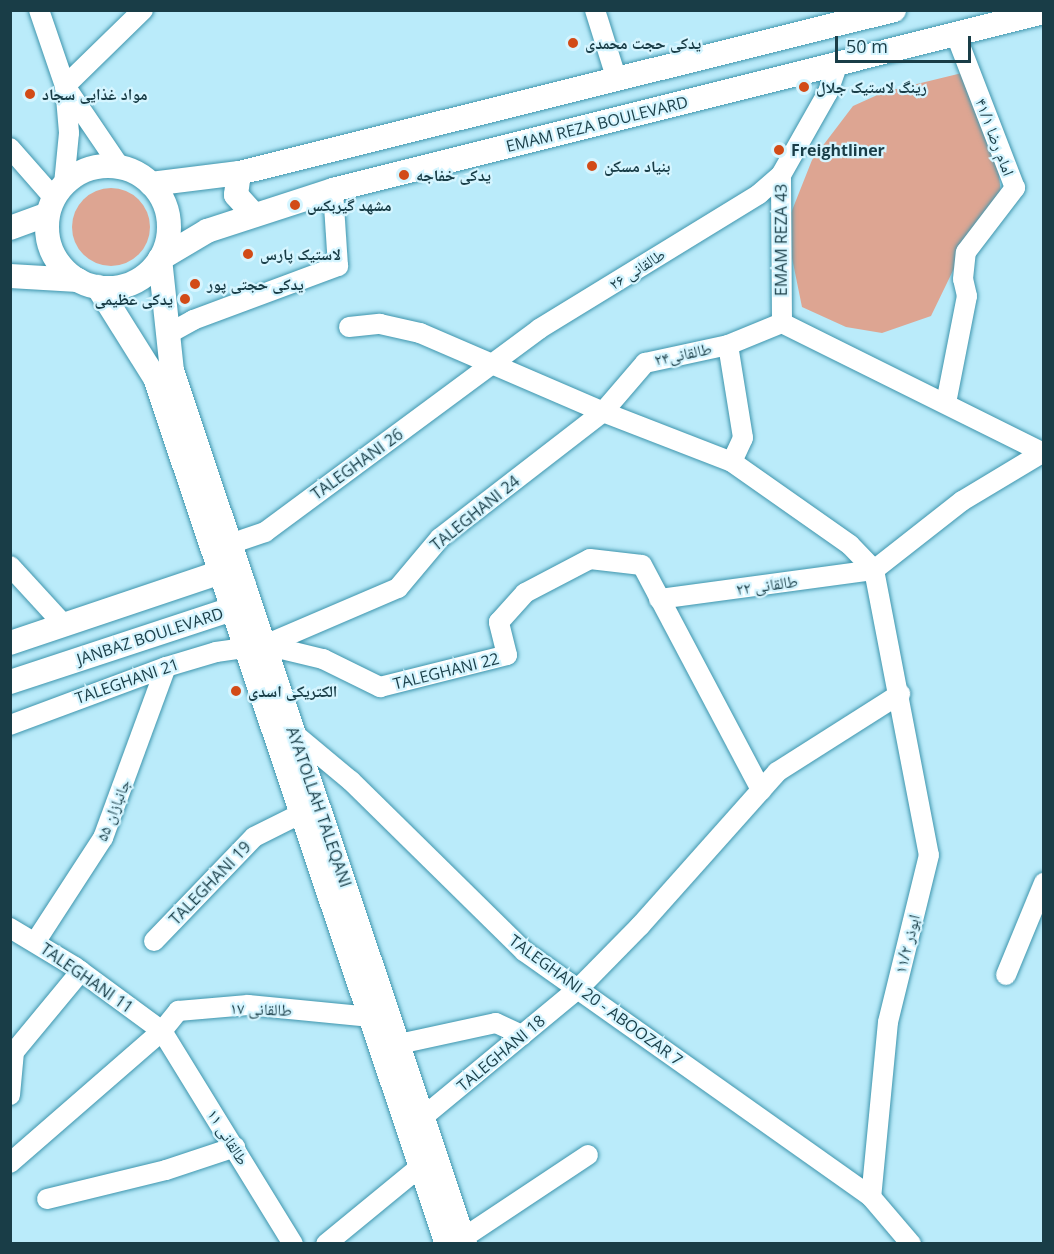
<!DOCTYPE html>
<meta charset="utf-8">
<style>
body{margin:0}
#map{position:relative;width:1054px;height:1254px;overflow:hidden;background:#baebfa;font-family:"Open Sans","Noto Naskh Arabic",sans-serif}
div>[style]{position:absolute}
.green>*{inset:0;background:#dda592}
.round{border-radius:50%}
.roads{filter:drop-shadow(0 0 2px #3e95ad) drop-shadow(0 0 2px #3e95ad)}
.minor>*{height:20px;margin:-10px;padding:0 10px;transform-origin:10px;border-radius:10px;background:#fff}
.major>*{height:24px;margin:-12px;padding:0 12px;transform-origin:12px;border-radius:12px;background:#fff}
.major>.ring{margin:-12px;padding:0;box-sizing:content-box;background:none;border:24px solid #fff;border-radius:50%}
.dots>*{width:16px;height:16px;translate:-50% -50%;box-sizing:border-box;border:3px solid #d5f5ff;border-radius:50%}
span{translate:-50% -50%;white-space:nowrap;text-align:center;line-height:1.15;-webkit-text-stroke:4.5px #d5f5ff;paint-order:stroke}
.poi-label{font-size:16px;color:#193d47;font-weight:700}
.left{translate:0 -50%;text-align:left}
.right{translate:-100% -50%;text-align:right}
.street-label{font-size:16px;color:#193d47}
.frame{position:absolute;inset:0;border:12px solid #193d47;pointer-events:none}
.scale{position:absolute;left:835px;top:36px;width:136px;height:27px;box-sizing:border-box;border:3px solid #193d47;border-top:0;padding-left:8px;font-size:18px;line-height:21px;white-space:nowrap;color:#193d47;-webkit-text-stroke:4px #d5f5ff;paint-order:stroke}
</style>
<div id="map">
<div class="green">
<i style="clip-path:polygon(962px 73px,997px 155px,1001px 195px,977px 221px,931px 316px,882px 333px,846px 327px,802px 307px,792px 258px,791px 213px,812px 160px,853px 106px,884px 92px)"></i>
<i class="round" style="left:72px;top:188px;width:78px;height:78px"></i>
</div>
<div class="roads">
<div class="minor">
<i style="left:39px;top:10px;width:80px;rotate:71.1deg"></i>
<i style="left:65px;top:86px;width:47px;rotate:85.1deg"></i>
<i style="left:69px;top:133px;width:51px;rotate:95.6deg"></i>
<i style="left:595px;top:10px;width:73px;rotate:72.6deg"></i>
<i style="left:10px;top:148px;width:67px;rotate:48.7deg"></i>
<i style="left:120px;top:167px;width:98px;rotate:-124.2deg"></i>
<i style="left:65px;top:86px;width:109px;rotate:-44.3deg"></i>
<i style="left:782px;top:323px;width:292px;rotate:26.4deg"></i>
<i style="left:782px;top:323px;width:148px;rotate:-90.4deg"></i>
<i style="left:781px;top:175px;width:95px;rotate:-60.5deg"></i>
<i style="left:828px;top:92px;width:31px;rotate:-71deg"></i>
<i style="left:349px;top:327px;width:31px;rotate:-6deg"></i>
<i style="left:380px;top:324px;width:41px;rotate:12.7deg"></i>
<i style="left:420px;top:333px;width:199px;rotate:23.3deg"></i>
<i style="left:603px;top:412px;width:138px;rotate:21.2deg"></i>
<i style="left:732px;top:462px;width:144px;rotate:35.1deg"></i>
<i style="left:850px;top:545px;width:35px;rotate:46deg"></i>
<i style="left:874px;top:570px;width:290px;rotate:79.1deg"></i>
<i style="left:929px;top:855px;width:172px;rotate:103.8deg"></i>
<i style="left:888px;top:1022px;width:176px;rotate:95.5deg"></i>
<i style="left:168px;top:334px;width:29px;rotate:-29deg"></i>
<i style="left:193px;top:320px;width:155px;rotate:-20.4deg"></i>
<i style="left:338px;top:266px;width:76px;rotate:-93.8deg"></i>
<i style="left:728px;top:345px;width:94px;rotate:80.8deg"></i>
<i style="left:743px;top:438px;width:26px;rotate:115deg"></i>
<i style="left:946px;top:403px;width:109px;rotate:-78.9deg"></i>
<i style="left:967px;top:296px;width:17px;rotate:-103deg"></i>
<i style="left:963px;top:279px;width:27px;rotate:-84deg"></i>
<i style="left:966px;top:252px;width:81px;rotate:-52.6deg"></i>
<i style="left:1015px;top:188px;width:164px;rotate:-111.1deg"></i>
<i style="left:218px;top:548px;width:50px;rotate:-18.8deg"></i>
<i style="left:265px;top:532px;width:341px;rotate:-36.5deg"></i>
<i style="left:539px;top:329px;width:258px;rotate:-31.5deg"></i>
<i style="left:759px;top:194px;width:29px;rotate:-41deg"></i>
<i style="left:10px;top:566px;width:80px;rotate:47.5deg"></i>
<i style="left:659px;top:599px;width:217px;rotate:-7.7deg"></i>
<i style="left:874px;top:570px;width:112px;rotate:-38.1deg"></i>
<i style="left:962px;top:501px;width:93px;rotate:-31deg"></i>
<i style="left:265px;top:645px;width:60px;rotate:13.6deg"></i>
<i style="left:323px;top:659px;width:64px;rotate:26.2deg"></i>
<i style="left:380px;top:687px;width:131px;rotate:-14.1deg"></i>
<i style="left:507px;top:655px;width:34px;rotate:-104deg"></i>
<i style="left:499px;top:622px;width:39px;rotate:-48deg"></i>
<i style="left:525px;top:593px;width:73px;rotate:-27.6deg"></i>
<i style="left:590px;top:559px;width:52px;rotate:6.6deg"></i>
<i style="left:642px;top:565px;width:255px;rotate:62.1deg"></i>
<i style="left:10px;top:725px;width:166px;rotate:-20.4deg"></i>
<i style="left:166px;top:667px;width:52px;rotate:-16.7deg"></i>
<i style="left:216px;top:652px;width:49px;rotate:-8.1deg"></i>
<i style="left:265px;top:645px;width:145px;rotate:-23.2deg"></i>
<i style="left:398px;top:588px;width:65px;rotate:-50deg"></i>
<i style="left:440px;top:538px;width:206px;rotate:-37.7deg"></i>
<i style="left:603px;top:412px;width:65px;rotate:-49.4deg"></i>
<i style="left:645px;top:363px;width:85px;rotate:-12.2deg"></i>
<i style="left:728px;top:345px;width:58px;rotate:-22.2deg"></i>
<i style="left:291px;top:731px;width:78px;rotate:39.8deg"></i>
<i style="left:351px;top:781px;width:243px;rotate:44.5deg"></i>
<i style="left:524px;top:951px;width:425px;rotate:35.3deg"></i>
<i style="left:871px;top:1197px;width:62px;rotate:49.6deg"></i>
<i style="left:10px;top:928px;width:76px;rotate:31deg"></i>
<i style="left:75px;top:967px;width:108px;rotate:36.3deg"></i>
<i style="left:162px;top:1031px;width:250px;rotate:58.4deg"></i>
<i style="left:36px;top:941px;width:123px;rotate:-57deg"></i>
<i style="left:103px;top:838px;width:182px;rotate:-69.8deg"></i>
<i style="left:154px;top:941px;width:144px;rotate:-46.1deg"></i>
<i style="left:254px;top:837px;width:54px;rotate:-26.6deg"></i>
<i style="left:1006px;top:975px;width:100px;rotate:-67.6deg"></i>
<i style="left:399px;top:1044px;width:99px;rotate:-12.2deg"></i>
<i style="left:496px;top:1023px;width:29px;rotate:25deg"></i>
<i style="left:10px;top:1095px;width:43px;rotate:-84.7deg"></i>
<i style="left:14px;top:1052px;width:105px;rotate:-50.4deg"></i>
<i style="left:423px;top:1117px;width:202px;rotate:-39.6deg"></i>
<i style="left:579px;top:988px;width:87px;rotate:-45.5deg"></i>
<i style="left:640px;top:926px;width:206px;rotate:-48.3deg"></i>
<i style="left:777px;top:772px;width:146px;rotate:-32.4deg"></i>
<i style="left:10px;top:1163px;width:201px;rotate:-41deg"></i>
<i style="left:162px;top:1031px;width:26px;rotate:-51deg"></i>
<i style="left:178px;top:1011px;width:70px;rotate:-4.9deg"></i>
<i style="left:248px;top:1005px;width:124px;rotate:5.6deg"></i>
<i style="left:47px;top:1199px;width:122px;rotate:-13.7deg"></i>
<i style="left:166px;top:1170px;width:73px;rotate:-18.4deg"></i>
<i style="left:463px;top:1238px;width:150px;rotate:-33.6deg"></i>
<i style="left:326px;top:1244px;width:123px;rotate:-39.4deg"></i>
</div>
<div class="major">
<i class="ring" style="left:47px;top:166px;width:98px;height:98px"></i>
<i style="left:239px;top:173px;width:22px;rotate:98deg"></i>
<i style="left:236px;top:195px;width:24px;rotate:48deg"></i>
<i style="left:151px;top:184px;width:89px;rotate:-7.1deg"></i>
<i style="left:239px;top:173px;width:675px;rotate:-13.97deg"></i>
<i style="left:10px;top:228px;width:40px;rotate:-20.2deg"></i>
<i style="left:10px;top:276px;width:68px;rotate:3.4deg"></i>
<i style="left:98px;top:287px;width:107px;rotate:57.9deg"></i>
<i style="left:155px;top:378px;width:914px;rotate:71.37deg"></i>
<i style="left:10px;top:643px;width:223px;rotate:-18.6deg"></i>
<i style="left:221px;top:572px;width:26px;rotate:29deg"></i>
<i style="left:244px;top:585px;width:27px;rotate:117deg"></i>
<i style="left:232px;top:609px;width:234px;rotate:161.8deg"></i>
<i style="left:465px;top:1244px;width:921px;rotate:-108.55deg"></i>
<i style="left:172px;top:371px;width:113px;rotate:-96.1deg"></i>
<i style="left:160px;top:259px;width:55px;rotate:-30.8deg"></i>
<i style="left:207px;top:231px;width:133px;rotate:-18deg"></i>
<i style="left:333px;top:190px;width:733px;rotate:-14.06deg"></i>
</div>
</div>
<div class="dots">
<i style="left:573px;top:43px;background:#d24b17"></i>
<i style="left:804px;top:87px;background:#d24b17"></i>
<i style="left:30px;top:94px;background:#d24b17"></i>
<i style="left:779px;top:150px;background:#d24b17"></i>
<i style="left:592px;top:166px;background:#d24b17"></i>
<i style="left:404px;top:175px;background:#d24b17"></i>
<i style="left:295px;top:205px;background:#d24b17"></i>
<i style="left:248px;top:254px;background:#d24b17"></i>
<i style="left:195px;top:284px;background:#d24b17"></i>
<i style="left:185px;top:299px;background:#d24b17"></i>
<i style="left:236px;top:691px;background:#d24b17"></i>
</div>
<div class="poi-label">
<span class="left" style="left:585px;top:43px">یدکی حجت محمدی</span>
<span class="left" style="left:816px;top:87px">رینگ لاستیک جلال</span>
<span class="left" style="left:42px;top:94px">مواد غذایی سجاد</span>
<span class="left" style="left:791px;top:150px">Freightliner</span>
<span class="left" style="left:604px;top:166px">بنیاد مسکن</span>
<span class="left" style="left:416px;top:175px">یدکی خفاجه</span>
<span class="left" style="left:307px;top:205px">مشهد گیربکس</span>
<span class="left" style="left:260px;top:254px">لاستیک پارس</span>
<span class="left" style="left:207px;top:284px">یدکی حجتی پور</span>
<span class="right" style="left:173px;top:299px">یدکی عظیمی</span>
<span class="left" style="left:248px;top:691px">الکتریکی اسدی</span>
</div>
<div class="street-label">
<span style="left:597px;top:124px;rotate:-14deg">EMAM REZA BOULEVARD</span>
<span style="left:995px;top:137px;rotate:69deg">امام رضا ۴۱/۱</span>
<span style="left:781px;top:240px;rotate:-90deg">EMAM REZA 43</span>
<span style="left:637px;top:269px;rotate:-32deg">طالقانی ۲۶</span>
<span style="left:683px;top:354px;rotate:-12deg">طالقانی۲۴</span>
<span style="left:357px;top:464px;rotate:-36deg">TALEGHANI 26</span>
<span style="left:475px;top:513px;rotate:-39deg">TALEGHANI 24</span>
<span style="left:767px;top:585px;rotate:-8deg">طالقانی ۲۲</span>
<span style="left:150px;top:636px;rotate:-18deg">JANBAZ BOULEVARD</span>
<span style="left:446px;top:671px;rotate:-14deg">TALEGHANI 22</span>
<span style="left:127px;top:681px;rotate:-19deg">TALEGHANI 21</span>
<span style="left:319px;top:807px;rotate:71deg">AYATOLLAH TALEQANI</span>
<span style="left:113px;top:810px;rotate:-68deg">جانبازان ۵۵</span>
<span style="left:210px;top:883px;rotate:-46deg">TALEGHANI 19</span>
<span style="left:907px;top:944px;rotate:-76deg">ابوذر ۱۱/۲</span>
<span style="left:87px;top:978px;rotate:35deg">TALEGHANI 11</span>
<span style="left:596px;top:1000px;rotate:36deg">TALEGHANI 20 - ABOOZAR 7</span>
<span style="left:261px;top:1009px;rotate:2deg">طالقانی ۱۷</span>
<span style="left:501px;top:1053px;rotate:-40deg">TALEGHANI 18</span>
<span style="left:228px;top:1137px;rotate:58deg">طالقانی ۱۱</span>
</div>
<div class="frame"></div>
<div class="scale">50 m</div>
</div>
